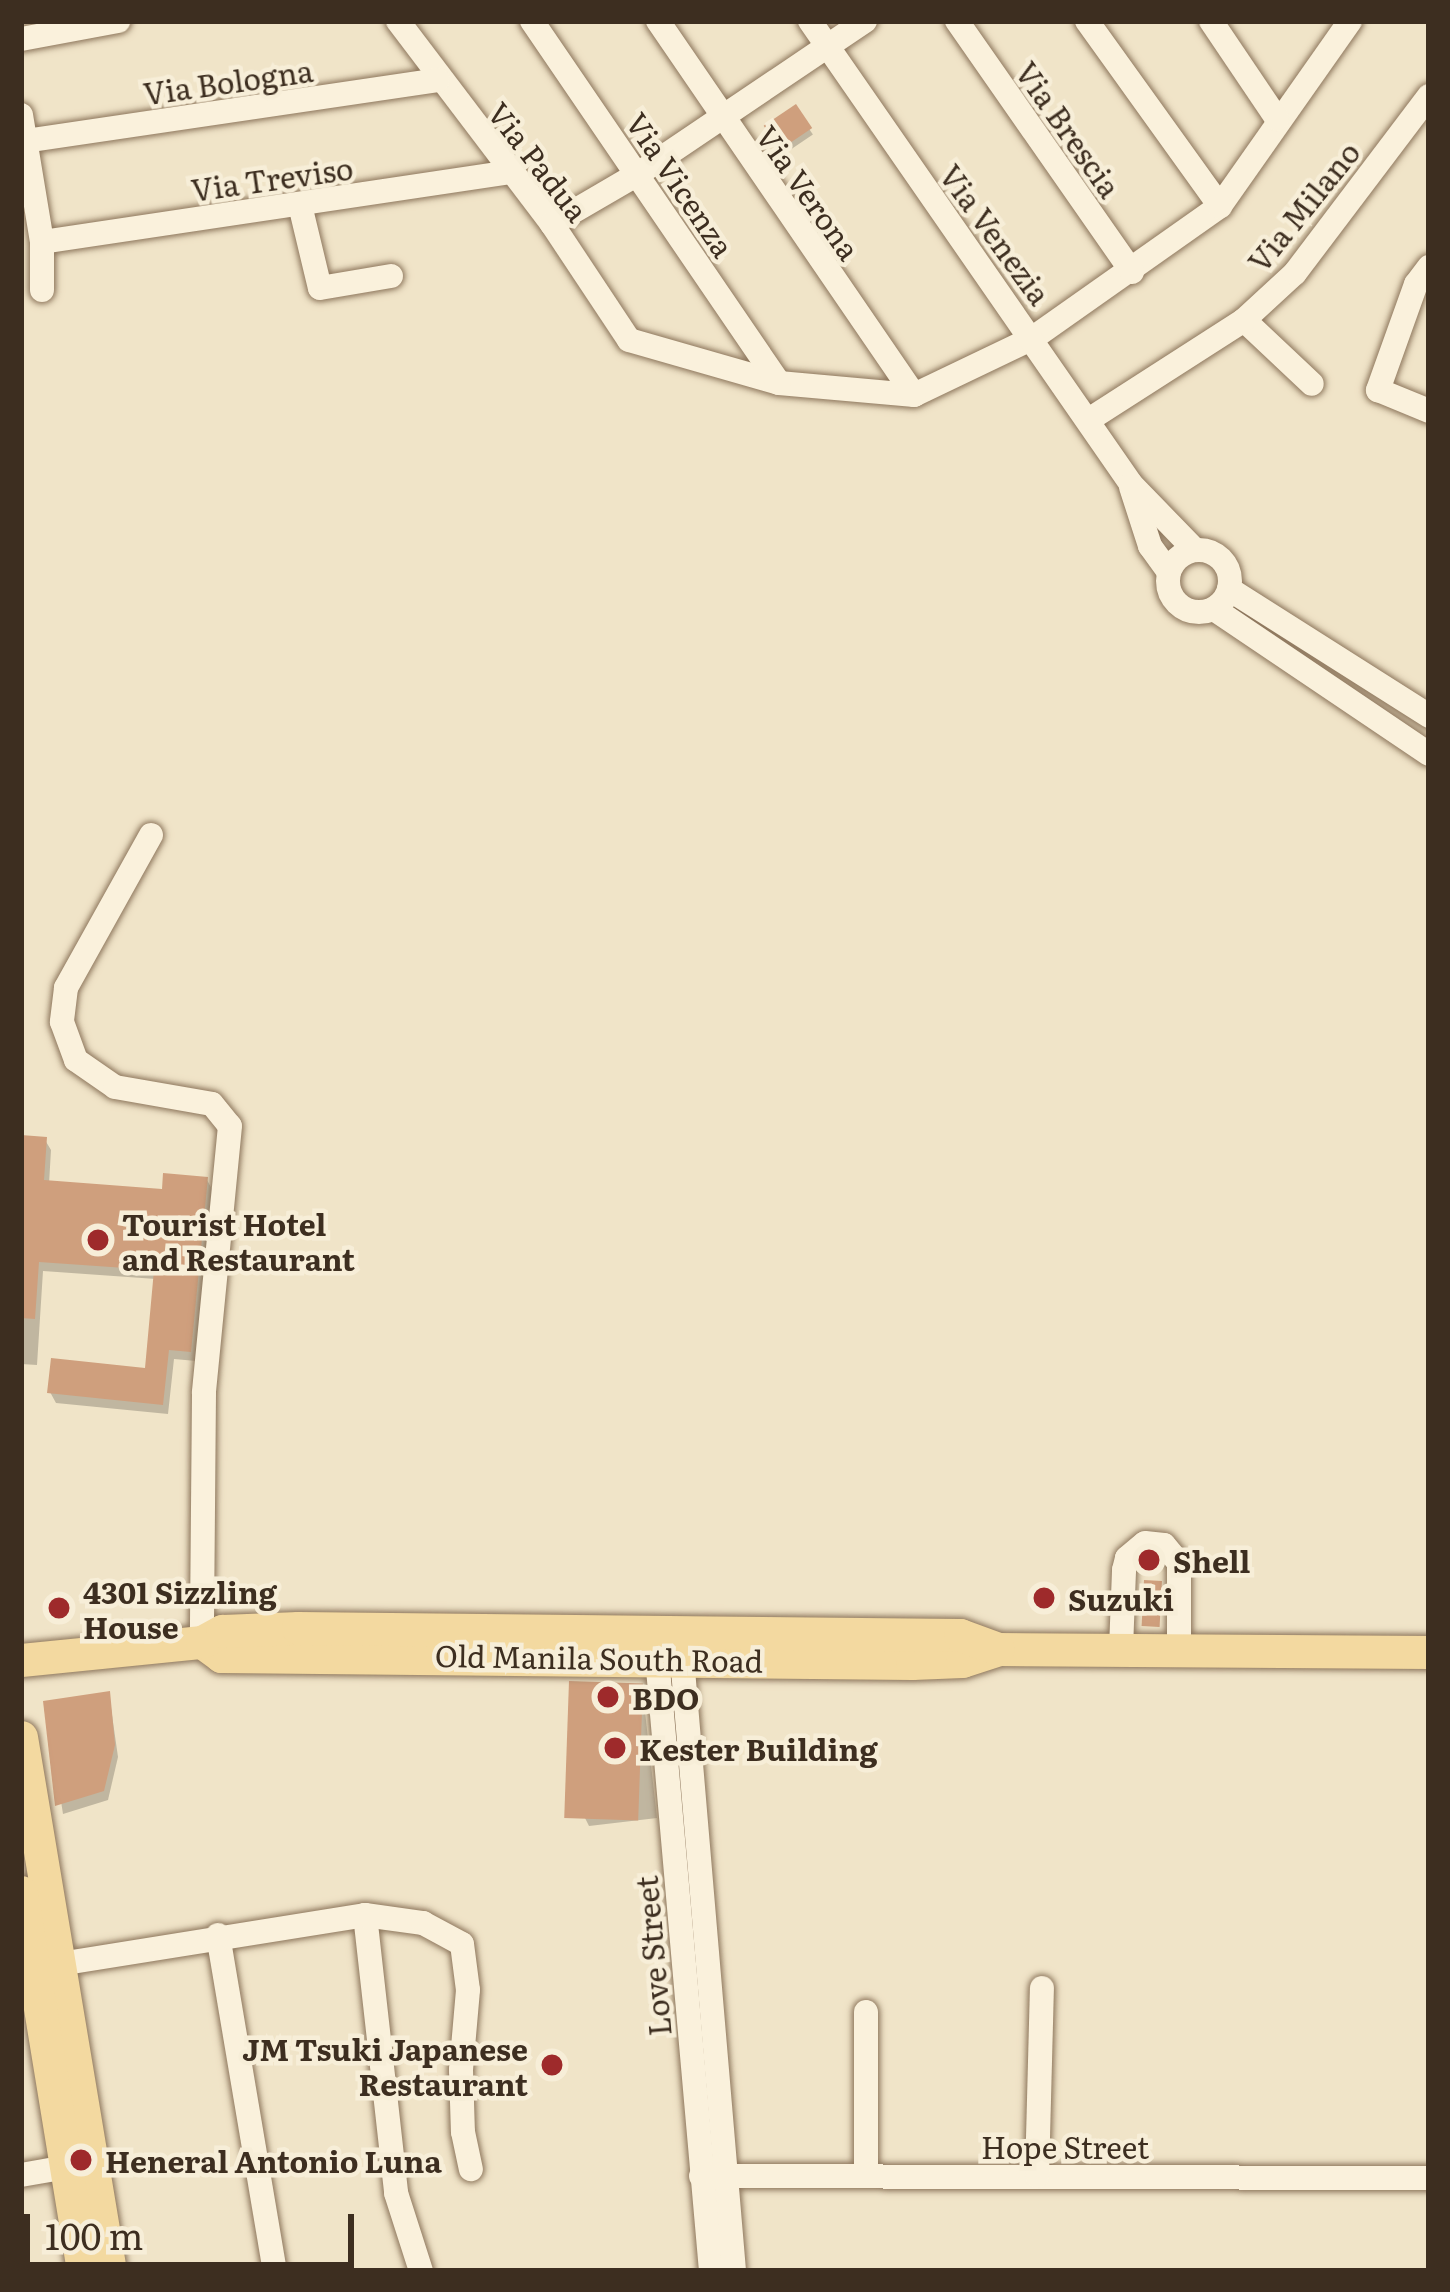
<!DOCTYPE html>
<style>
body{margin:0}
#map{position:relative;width:1450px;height:2292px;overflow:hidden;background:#f0e4c8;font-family:Literata,serif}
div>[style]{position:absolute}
.shadow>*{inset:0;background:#0003;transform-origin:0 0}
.building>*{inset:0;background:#cf9f7d;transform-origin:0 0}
.roads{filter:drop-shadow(0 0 3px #8d765c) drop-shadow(0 0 3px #8d765c)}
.minor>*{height:24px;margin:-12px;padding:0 12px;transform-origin:12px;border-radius:12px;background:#faf1dc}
.minor>.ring{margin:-12px;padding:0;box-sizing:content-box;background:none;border:24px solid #faf1dc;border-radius:50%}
.major>*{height:33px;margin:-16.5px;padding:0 16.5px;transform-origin:16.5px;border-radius:16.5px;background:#f3d9a0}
.dots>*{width:33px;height:33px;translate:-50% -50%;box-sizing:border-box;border:6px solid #f7eed8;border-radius:50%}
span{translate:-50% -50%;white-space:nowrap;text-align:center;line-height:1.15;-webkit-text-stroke:9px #f7eed8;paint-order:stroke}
.street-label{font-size:30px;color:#3d2e20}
.poi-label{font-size:30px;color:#3d2e20;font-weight:700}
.left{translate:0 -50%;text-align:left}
.right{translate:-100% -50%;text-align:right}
.frame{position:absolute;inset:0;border:24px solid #3d2e20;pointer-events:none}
.scale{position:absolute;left:24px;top:2214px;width:330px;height:54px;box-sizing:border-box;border:6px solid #3d2e20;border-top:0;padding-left:15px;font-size:36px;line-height:42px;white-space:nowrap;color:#3d2e20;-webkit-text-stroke:9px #f7eed8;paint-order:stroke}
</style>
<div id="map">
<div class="shadow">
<i style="left:795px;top:108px;width:32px;height:33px;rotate:56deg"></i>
<i style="clip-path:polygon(21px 1138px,45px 1140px,51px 1150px,49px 1184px,164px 1192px,207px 1180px,213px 1191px,196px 1361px,174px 1359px,168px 1414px,56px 1403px,50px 1392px,148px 1371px,156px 1279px,43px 1271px,37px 1365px,21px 1364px)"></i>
<i style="clip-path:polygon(109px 1694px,118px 1757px,108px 1800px,63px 1814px,46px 1704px)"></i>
<i style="clip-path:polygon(643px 1694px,657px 1818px,589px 1826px,584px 1816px)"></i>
</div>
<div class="building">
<i style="left:796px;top:104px;width:29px;height:39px;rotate:56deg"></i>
<i style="clip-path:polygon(21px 1135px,47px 1137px,44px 1180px,162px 1189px,163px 1173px,208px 1177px,191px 1352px,169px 1350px,163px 1405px,47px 1393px,51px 1358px,145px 1368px,154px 1270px,39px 1262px,35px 1319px,21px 1318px)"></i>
<i style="left:1144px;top:1580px;width:18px;height:46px;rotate:3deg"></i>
<i style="left:569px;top:1681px;width:74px;height:137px;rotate:2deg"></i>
<i style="clip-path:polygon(110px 1691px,115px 1745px,104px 1791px,55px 1806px,43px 1701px)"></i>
</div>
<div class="roads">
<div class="minor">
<i style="left:398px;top:21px;width:255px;rotate:52.8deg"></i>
<i style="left:552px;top:224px;width:139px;rotate:56.4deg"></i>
<i style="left:629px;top:340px;width:156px;rotate:16deg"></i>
<i style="left:779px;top:383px;width:136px;rotate:5.1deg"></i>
<i style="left:914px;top:395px;width:132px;rotate:-25.6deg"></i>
<i style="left:1033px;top:338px;width:229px;rotate:-35.2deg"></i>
<i style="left:1220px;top:206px;width:226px;rotate:-54.9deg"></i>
<i style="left:532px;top:21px;width:438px;rotate:55.7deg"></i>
<i style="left:658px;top:21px;width:453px;rotate:55.6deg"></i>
<i style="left:810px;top:21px;width:563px;rotate:55.27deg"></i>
<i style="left:1131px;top:484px;width:92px;rotate:45.9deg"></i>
<i style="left:957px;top:21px;width:306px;rotate:55.1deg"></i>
<i style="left:1087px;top:21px;width:228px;rotate:54.3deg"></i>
<i style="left:1211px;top:21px;width:118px;rotate:56deg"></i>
<i style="left:21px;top:39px;width:99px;rotate:-10.5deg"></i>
<i style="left:21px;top:115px;width:129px;rotate:80.6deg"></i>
<i style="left:42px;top:242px;width:48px;rotate:90deg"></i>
<i style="left:25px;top:141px;width:417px;rotate:-8.4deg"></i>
<i style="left:300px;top:205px;width:85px;rotate:76.5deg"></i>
<i style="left:320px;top:288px;width:72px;rotate:-9.6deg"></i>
<i style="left:552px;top:224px;width:99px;rotate:-30.2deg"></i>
<i style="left:638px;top:174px;width:274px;rotate:-34deg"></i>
<i style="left:42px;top:242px;width:473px;rotate:-8.5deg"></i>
<i style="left:1429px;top:267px;width:21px;rotate:127deg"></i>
<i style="left:1416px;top:284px;width:113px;rotate:109.7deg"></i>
<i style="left:1378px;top:390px;width:55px;rotate:22.4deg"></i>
<i style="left:1244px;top:320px;width:93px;rotate:43.3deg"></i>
<i style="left:1090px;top:419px;width:183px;rotate:-32.7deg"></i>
<i style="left:1244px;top:320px;width:69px;rotate:-42.7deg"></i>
<i style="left:1295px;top:273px;width:222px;rotate:-52.9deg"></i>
<i style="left:1131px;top:487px;width:62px;rotate:72.1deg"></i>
<i style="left:1150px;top:546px;width:32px;rotate:54deg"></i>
<i class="ring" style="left:1168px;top:550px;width:38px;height:38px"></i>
<i style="left:1229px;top:589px;width:237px;rotate:32.4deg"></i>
<i style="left:1214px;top:609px;width:259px;rotate:34deg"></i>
<i style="left:151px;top:835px;width:175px;rotate:119.1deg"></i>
<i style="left:66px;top:988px;width:34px;rotate:97deg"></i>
<i style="left:62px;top:1022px;width:40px;rotate:69.8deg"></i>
<i style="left:76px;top:1060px;width:47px;rotate:34.7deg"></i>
<i style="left:115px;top:1087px;width:98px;rotate:9.9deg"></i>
<i style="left:212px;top:1104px;width:28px;rotate:51deg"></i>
<i style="left:230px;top:1126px;width:268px;rotate:95.6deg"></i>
<i style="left:204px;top:1393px;width:249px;rotate:90.5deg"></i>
<i style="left:656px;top:1646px;width:627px;rotate:84.97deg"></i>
<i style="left:681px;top:1646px;width:627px;rotate:85.15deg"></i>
<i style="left:1121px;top:1649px;width:79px;rotate:-87.8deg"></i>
<i style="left:1124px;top:1570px;width:12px;rotate:-76deg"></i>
<i style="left:1127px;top:1558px;width:23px;rotate:-40deg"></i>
<i style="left:1145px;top:1543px;width:19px;rotate:6deg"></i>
<i style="left:1164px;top:1545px;width:23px;rotate:50deg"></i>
<i style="left:1179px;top:1563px;width:86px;rotate:90deg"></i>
<i style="left:365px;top:1915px;width:280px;rotate:83.6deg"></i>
<i style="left:396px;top:2193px;width:82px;rotate:72.2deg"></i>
<i style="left:218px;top:1935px;width:341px;rotate:80.4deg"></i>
<i style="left:47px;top:1966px;width:322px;rotate:-9.1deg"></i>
<i style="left:365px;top:1915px;width:59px;rotate:7.9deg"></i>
<i style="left:423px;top:1923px;width:44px;rotate:28.3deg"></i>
<i style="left:462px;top:1944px;width:46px;rotate:82.6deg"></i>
<i style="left:468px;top:1990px;width:80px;rotate:95deg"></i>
<i style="left:461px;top:2070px;width:62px;rotate:88.2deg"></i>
<i style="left:463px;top:2132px;width:38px;rotate:78deg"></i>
<i style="left:866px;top:2012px;width:163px;rotate:90deg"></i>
<i style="left:21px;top:2175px;width:47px;rotate:-9.9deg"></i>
<i style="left:701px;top:2176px;width:728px;rotate:0.16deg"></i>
<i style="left:1037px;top:2176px;width:188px;rotate:-88.5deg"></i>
</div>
<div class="major">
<i style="left:202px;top:1642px;width:24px;rotate:36deg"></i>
<i style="left:221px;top:1656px;width:691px;rotate:0.58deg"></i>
<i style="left:912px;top:1663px;width:50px;rotate:-2.3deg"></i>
<i style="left:962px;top:1661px;width:38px;rotate:-18deg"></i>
<i style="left:998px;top:1649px;width:431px;rotate:0.4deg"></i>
<i style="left:21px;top:1660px;width:182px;rotate:-5.7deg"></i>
<i style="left:202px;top:1642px;width:23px;rotate:-29deg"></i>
<i style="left:222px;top:1631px;width:76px;rotate:-2.3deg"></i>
<i style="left:298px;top:1628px;width:662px;rotate:0.61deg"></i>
<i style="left:960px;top:1635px;width:40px;rotate:20.2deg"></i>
<i style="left:21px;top:1737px;width:541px;rotate:80.54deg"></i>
<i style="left:21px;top:1892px;width:384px;rotate:80.7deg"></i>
</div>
</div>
<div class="dots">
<i style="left:98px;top:1240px;background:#9e2a2b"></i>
<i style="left:1149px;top:1560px;background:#9e2a2b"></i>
<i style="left:1044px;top:1598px;background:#9e2a2b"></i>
<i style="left:59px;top:1608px;background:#9e2a2b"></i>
<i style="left:608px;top:1697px;background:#9e2a2b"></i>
<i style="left:615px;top:1748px;background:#9e2a2b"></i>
<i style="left:552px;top:2065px;background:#9e2a2b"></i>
<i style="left:81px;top:2160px;background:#9e2a2b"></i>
</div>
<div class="street-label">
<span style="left:228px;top:81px;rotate:-8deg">Via Bologna</span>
<span style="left:1069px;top:129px;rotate:55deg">Via Brescia</span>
<span style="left:539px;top:161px;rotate:52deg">Via Padua</span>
<span style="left:272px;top:178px;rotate:-8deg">Via Treviso</span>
<span style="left:681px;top:184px;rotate:56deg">Via Vicenza</span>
<span style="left:809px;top:192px;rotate:55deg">Via Verona</span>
<span style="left:1303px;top:206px;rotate:-51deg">Via Milano</span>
<span style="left:996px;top:234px;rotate:54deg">Via Venezia</span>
<span style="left:599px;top:1657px;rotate:1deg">Old Manila South Road</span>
<span style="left:652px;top:1956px;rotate:-95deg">Love Street</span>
<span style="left:1065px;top:2146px">Hope Street</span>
</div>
<div class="poi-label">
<span class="left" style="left:122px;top:1240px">Tourist Hotel<br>and Restaurant</span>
<span class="left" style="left:1173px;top:1560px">Shell</span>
<span class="left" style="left:83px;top:1608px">4301 Sizzling<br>House</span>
<span class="left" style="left:1068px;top:1598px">Suzuki</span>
<span class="left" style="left:632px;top:1697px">BDO</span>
<span class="left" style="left:639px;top:1748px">Kester Building</span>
<span class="right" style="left:528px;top:2065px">JM Tsuki Japanese<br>Restaurant</span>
<span class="left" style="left:105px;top:2160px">Heneral Antonio Luna</span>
</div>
<div class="frame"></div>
<div class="scale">100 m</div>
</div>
